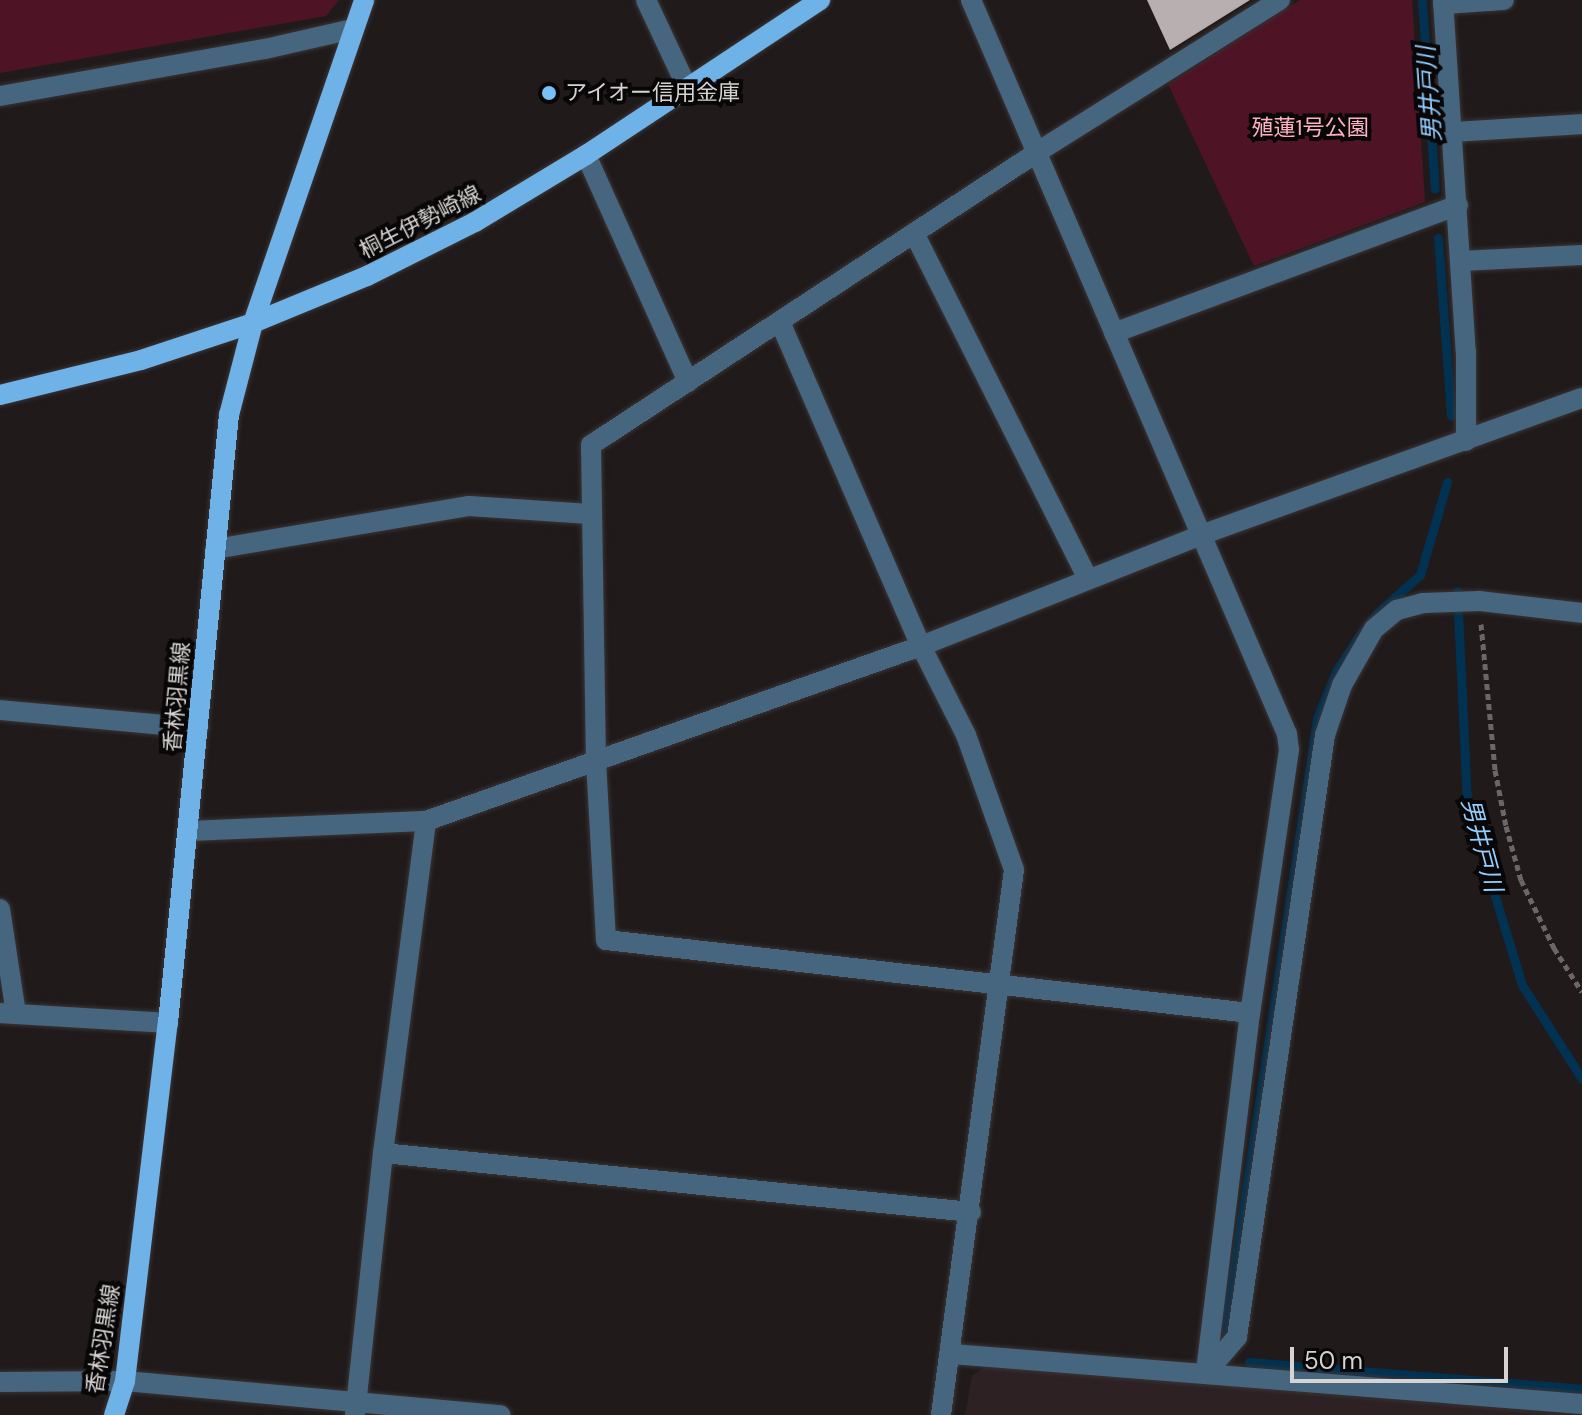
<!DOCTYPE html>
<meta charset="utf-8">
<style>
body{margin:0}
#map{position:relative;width:1582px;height:1415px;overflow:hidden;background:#201a1b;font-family:"DM Sans","Noto Sans JP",sans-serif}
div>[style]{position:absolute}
.built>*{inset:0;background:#2d2124}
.green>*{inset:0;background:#4e1426}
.stream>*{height:9px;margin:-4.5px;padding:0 4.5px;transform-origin:4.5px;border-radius:4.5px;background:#023252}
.building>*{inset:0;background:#b8afb1}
.path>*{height:5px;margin-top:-2.5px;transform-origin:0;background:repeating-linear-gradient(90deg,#6b6667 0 6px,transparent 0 10px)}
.roads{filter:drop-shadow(0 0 2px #3a3435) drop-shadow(0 0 2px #3a3435)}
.minor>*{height:20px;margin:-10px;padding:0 10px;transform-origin:10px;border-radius:10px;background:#466680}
.major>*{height:20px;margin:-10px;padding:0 10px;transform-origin:10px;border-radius:10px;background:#6eb2e8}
.dots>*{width:22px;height:22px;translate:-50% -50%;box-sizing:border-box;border:4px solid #080606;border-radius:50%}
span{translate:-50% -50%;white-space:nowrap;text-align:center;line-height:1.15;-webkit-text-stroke:8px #080606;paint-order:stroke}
.poi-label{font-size:22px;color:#d7d3d3}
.left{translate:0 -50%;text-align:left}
.park-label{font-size:22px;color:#fdb0c0}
.street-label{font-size:22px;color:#d7d3d3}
.water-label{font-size:24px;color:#93ceff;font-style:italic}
.scale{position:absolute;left:1290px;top:1347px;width:218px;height:36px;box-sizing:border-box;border:4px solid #d7d3d3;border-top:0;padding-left:10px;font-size:24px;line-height:28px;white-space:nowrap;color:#d7d3d3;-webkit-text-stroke:6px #080606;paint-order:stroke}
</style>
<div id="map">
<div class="built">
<i style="clip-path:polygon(987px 1365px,1573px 1415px,965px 1415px,972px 1376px)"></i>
</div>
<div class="green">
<i style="clip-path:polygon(0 0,339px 0,326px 16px,0 73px)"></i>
<i style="clip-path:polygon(1300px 0,1412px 0,1425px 202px,1254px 266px,1168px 84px)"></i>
</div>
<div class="stream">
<i style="left:1422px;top:0;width:189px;rotate:86.1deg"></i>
<i style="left:1438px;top:238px;width:178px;rotate:85.8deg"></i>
<i style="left:1457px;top:591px;width:213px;rotate:87.3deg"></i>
<i style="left:1467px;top:804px;width:189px;rotate:73.1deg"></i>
<i style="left:1522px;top:985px;width:112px;rotate:57.4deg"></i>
<i style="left:1225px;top:1329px;width:618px;rotate:-81.44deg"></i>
<i style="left:1317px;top:718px;width:51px;rotate:-68deg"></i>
<i style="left:1336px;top:671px;width:37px;rotate:-57deg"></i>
<i style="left:1356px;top:640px;width:34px;rotate:-52deg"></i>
<i style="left:1377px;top:613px;width:57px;rotate:-41.5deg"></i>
<i style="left:1420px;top:575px;width:97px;rotate:-73.8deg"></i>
<i style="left:1249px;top:1362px;width:334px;rotate:4.6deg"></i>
</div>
<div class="building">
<i style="clip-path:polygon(1147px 0,1250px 0,1170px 50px)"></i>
</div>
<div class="path">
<i style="left:1481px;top:624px;width:147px;rotate:84.5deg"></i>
<i style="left:1495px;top:770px;width:57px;rotate:78.9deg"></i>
<i style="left:1506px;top:826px;width:56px;rotate:74.5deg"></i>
<i style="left:1521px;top:880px;width:76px;rotate:64.1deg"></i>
<i style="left:1554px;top:948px;width:52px;rotate:57.5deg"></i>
</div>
<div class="roads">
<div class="minor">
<i style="left:646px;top:0;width:96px;rotate:64.8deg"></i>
<i style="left:971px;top:0;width:799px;rotate:66.71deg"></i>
<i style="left:1287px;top:734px;width:16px;rotate:83deg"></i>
<i style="left:1289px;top:750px;width:266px;rotate:98.4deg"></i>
<i style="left:1250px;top:1013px;width:363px;rotate:97deg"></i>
<i style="left:1443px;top:0;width:352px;rotate:86.3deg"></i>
<i style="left:1466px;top:351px;width:90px;rotate:90deg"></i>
<i style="left:1443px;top:4px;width:61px;rotate:-3.8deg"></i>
<i style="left:0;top:96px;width:269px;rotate:-10.1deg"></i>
<i style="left:265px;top:49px;width:90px;rotate:-12.8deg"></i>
<i style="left:1453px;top:132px;width:129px;rotate:-3.5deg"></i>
<i style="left:586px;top:155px;width:249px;rotate:65.8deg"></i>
<i style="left:914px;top:233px;width:387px;rotate:63.3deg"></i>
<i style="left:1461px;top:261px;width:121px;rotate:-2.8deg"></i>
<i style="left:780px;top:322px;width:353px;rotate:66.5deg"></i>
<i style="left:921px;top:646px;width:100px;rotate:63.2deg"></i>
<i style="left:966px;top:735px;width:143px;rotate:70.4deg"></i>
<i style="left:1014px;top:870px;width:550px;rotate:97.63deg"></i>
<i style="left:1114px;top:333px;width:367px;rotate:-20.4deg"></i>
<i style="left:215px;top:549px;width:258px;rotate:-9.6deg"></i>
<i style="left:469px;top:506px;width:121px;rotate:3.8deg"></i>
<i style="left:0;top:710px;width:199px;rotate:5.2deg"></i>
<i style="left:188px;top:831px;width:238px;rotate:-2.4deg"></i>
<i style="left:426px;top:821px;width:525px;rotate:-19.47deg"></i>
<i style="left:921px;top:646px;width:301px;rotate:-21.6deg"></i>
<i style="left:1201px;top:535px;width:405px;rotate:-19.8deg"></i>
<i style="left:0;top:909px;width:106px;rotate:81.3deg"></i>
<i style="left:0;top:1013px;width:168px;rotate:3.4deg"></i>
<i style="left:1250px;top:1013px;width:648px;rotate:-173.53deg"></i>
<i style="left:606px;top:940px;width:177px;rotate:-93.2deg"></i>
<i style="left:596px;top:763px;width:318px;rotate:-90.9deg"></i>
<i style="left:591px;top:445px;width:532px;rotate:-33.27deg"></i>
<i style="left:1036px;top:153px;width:288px;rotate:-32.1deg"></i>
<i style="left:383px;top:1153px;width:591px;rotate:5.73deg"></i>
<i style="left:952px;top:1354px;width:632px;rotate:4.54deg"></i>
<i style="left:1206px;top:1373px;width:48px;rotate:-49.3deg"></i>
<i style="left:1237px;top:1337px;width:608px;rotate:-81.68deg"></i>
<i style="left:1325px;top:735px;width:53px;rotate:-71.2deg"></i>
<i style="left:1342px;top:685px;width:64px;rotate:-60.3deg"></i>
<i style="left:1374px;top:629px;width:30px;rotate:-40deg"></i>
<i style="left:1397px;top:610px;width:27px;rotate:-15deg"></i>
<i style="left:1423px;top:603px;width:57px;rotate:-2deg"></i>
<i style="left:1480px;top:601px;width:103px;rotate:6.7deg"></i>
<i style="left:0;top:1382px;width:125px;rotate:-0.5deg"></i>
<i style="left:125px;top:1381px;width:377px;rotate:5.2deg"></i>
<i style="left:355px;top:1415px;width:263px;rotate:-83.9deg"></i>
<i style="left:383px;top:1153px;width:335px;rotate:-82.6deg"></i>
</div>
<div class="major">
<i style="left:0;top:395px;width:145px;rotate:-13.9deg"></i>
<i style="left:141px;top:360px;width:118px;rotate:-18.3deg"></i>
<i style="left:253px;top:323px;width:123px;rotate:-22.4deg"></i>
<i style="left:367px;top:276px;width:121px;rotate:-26.6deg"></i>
<i style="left:475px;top:222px;width:130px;rotate:-31.1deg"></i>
<i style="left:586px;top:155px;width:281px;rotate:-33.5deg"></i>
<i style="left:114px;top:1415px;width:36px;rotate:-72deg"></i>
<i style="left:125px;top:1381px;width:361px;rotate:-83.2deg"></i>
<i style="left:168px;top:1023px;width:611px;rotate:-84.27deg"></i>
<i style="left:229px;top:415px;width:95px;rotate:-75.4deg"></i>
<i style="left:253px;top:323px;width:342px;rotate:-71deg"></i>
</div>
</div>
<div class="dots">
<i style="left:549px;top:93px;background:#79bff8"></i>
</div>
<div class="poi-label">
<span class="left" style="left:565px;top:93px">アイオー信用金庫</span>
</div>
<div class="park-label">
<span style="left:1310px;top:128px">殖蓮1号公園</span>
</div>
<div class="street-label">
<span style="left:420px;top:222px;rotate:-27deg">桐生伊勢崎線</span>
<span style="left:177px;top:697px;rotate:-85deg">香林羽黒線</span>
<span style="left:103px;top:1339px;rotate:-81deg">香林羽黒線</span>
</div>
<div class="water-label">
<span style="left:1429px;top:94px;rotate:-94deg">男井戸川</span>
<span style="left:1482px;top:845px;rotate:75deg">男井戸川</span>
</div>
<div class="scale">50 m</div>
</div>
